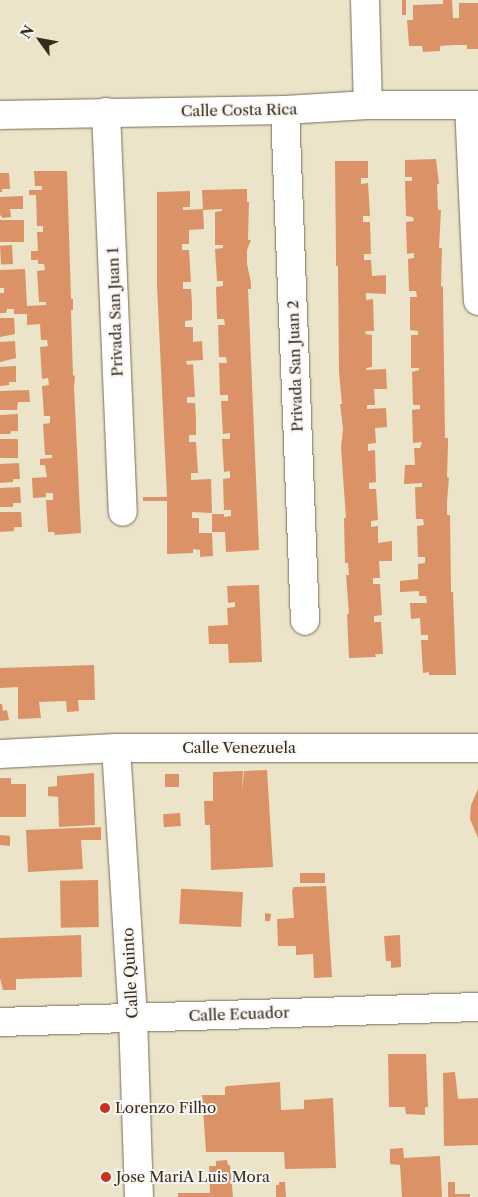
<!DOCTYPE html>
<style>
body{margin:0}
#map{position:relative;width:478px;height:1197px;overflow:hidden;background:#ece4c8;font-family:"Libre Caslon Text",serif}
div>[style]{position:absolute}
.building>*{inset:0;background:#da9266;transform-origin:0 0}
.roads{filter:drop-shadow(0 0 1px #796b5a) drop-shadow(0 0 1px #796b5a)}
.minor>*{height:28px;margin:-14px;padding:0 14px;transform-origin:14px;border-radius:14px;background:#fff}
.dots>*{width:14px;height:14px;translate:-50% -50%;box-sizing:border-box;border:2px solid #f6f6f2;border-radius:50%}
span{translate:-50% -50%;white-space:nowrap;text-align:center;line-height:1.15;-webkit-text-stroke:4px #f6f6f2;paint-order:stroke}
.street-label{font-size:15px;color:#3b2a1e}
.poi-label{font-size:15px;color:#3b2a1e}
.left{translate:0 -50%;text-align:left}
.north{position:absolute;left:15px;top:15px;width:50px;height:50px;-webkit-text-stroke:4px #f6f6f2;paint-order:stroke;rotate:302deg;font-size:14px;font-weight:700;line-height:20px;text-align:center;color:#3b2a1e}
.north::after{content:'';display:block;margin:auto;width:18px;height:22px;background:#3b2a1e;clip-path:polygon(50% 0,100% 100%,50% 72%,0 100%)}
</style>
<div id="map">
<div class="building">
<i style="left:402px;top:0;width:4px;height:15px"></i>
<i style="clip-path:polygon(443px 0,452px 0,453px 18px,459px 18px,459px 3px,478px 3px,478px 49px,467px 49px,467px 45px,453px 45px,440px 46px,440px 51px,423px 52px,422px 46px,409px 46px,407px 20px,413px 20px,413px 5px,443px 4px)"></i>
<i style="clip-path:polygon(436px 159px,439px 184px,437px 184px,438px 210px,441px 210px,439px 248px,442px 248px,441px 287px,443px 286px,443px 292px,445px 438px,448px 438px,448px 445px,447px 477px,449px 478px,447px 501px,447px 515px,450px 515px,451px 592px,453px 592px,456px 675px,429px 675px,429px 672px,423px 673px,421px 640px,428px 640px,428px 635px,421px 635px,420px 618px,411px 619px,410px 603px,427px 603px,426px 596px,419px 596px,419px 591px,400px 592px,400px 581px,418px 579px,418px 564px,425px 563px,425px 557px,418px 557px,417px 526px,424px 525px,423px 519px,416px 519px,415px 487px,422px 487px,422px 483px,404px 484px,405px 465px,415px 465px,414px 448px,420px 448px,422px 442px,413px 443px,412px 410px,420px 409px,420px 405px,413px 405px,412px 372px,419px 370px,419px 368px,411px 368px,411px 335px,418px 335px,418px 331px,410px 330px,410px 297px,417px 297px,416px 291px,409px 291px,408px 259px,414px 258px,414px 253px,407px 254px,406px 222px,414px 221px,413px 217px,406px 216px,405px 181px,412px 181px,412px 177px,405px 177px,405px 160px)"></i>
<i style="clip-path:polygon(335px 161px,368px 161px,368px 178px,361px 178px,361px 184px,368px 183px,370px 216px,363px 216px,363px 222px,370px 222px,371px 254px,364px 254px,364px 260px,371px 260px,372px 276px,386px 275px,386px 294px,366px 293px,366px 300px,373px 299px,374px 331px,366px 331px,365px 334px,372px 335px,372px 367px,366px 368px,366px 370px,386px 369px,387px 389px,374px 389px,375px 405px,367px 405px,367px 409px,386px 408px,387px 427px,375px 428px,376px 443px,368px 444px,368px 451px,375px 450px,376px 482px,369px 483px,369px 489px,376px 489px,378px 520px,371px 521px,371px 527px,378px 526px,378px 543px,392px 541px,392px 561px,379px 561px,380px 578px,373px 578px,373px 584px,380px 584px,382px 615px,374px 616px,374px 622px,381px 622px,383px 654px,375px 654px,376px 657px,349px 658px,347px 614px,349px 614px,346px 575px,349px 575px,348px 563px,345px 563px,344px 518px,346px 518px,341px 448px,343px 429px,340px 404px,342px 404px,339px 372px,338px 266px,336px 266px,336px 254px)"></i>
<i style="clip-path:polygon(34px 171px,67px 171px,71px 299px,73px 299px,73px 310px,71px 310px,73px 376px,75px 375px,74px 387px,81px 533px,55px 535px,54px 532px,48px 532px,46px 500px,53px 500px,53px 493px,46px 493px,46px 497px,33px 498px,32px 478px,47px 477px,45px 465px,40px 465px,40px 459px,52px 458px,52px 455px,45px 455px,43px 424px,50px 423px,50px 416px,44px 416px,42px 386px,49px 385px,48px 378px,42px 379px,40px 347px,48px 346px,47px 340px,41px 340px,40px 324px,27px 325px,27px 314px,14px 314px,14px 309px,7px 309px,6px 313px,0 313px,0 293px,4px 293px,4px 288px,0 288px,0 270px,25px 269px,27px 306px,46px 305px,46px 302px,39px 302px,37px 271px,45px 270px,44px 264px,38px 264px,38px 260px,31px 260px,31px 251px,38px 251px,37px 232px,43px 232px,43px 226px,37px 226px,36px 195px,29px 195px,29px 190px,42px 190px,42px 186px,35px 186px)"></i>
<i style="clip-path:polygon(0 173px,9px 173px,10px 189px,2px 189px,2px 192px,0 192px)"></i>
<i style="clip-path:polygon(247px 189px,247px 202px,249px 202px,248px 240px,251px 240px,247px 250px,247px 264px,251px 283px,251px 289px,248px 289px,259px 550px,226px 552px,225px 532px,212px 532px,212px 514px,224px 514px,224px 517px,231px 516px,231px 510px,224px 510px,223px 479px,230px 478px,230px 471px,224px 472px,222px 439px,230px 439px,230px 433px,223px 434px,221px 401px,228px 401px,228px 395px,220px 395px,219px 363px,227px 363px,226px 357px,219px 357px,218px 325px,225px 325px,224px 319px,217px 319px,216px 287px,223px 286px,223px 281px,217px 281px,215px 249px,223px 248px,223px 245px,215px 245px,215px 212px,222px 211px,222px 209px,203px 210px,202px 190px)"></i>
<i style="clip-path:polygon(190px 191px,190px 207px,183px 207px,183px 210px,203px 209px,204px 229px,189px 230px,189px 244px,182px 244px,182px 250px,189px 250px,191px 282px,183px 282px,183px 289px,191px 289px,192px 303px,192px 320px,185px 321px,185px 327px,193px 327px,193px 342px,202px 341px,203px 360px,186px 361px,187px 365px,193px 364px,195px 397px,187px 397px,187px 403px,195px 403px,196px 419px,196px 435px,189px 435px,189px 442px,196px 442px,198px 473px,191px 473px,191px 480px,211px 479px,212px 513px,192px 512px,192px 518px,199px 518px,199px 533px,212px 533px,213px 556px,200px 557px,200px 550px,193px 549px,193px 553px,167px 554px,167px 501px,143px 501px,143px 497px,167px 497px,157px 285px,157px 192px)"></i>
<i style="clip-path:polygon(23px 196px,23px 209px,10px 209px,11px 217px,3px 218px,0 215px,0 197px)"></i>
<i style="left:24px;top:220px;width:22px;height:24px;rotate:90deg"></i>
<i style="left:12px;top:245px;width:19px;height:12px;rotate:87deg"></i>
<i style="clip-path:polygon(0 318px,14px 318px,15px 334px,0 337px)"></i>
<i style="clip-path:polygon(15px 341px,16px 358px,0 362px,0 342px)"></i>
<i style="clip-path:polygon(16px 366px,16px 382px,9px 382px,9px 385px,0 386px,0 367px)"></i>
<i style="clip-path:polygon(29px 390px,30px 402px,18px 402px,17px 410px,0 410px,0 391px)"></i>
<i style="clip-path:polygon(18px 414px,18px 431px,11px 431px,10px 434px,0 434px,0 415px)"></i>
<i style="left:18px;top:439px;width:19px;height:18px;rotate:90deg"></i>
<i style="clip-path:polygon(19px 463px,20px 479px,13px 479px,13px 482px,0 483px,0 464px)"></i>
<i style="clip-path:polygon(20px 487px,21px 503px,13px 503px,13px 507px,0 507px,0 488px)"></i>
<i style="clip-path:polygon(0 512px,21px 512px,22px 527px,14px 527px,14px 531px,0 532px)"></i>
<i style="clip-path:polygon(259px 585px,262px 662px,229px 663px,228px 644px,209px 644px,208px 626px,228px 625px,227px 608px,235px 607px,235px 602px,228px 603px,227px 586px)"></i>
<i style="clip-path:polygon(94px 665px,95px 700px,78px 700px,79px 711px,67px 712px,66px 701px,39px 702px,41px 718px,18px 719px,18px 687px,0 688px,0 668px)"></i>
<i style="clip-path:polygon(0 704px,2px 704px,3px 711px,7px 710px,9px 720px,0 721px)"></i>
<i style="clip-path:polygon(267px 770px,273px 867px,211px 870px,210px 825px,205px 825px,204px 801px,213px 801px,213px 772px,243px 771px,242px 792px,244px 771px)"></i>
<i style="clip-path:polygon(94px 773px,95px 825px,59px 827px,58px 797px,48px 796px,48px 787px,57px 786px,57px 776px)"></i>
<i style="left:165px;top:774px;width:14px;height:13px"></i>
<i style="clip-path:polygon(0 778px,11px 778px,11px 784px,26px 784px,26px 817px,0 817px)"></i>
<i style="clip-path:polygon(478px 789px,478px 838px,470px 819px,471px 805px)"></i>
<i style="left:180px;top:813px;width:13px;height:17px;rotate:86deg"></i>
<i style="clip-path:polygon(101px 827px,101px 840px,81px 840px,83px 869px,28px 872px,26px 830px)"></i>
<i style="clip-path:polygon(0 835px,10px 836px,10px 846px,0 845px)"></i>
<i style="left:300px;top:873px;width:25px;height:10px"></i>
<i style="left:98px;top:880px;width:47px;height:38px;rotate:89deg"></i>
<i style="clip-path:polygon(326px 886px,332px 977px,314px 978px,313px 954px,296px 955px,296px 946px,278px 946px,277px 919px,294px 918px,292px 891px,294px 887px)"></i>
<i style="left:243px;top:892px;width:35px;height:62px;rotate:93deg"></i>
<i style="clip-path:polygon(265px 913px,271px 914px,270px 921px,265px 921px)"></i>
<i style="clip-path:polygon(81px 935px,82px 977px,16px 979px,16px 990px,3px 990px,0 978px,0 938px)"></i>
<i style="clip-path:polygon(400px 935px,401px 967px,391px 968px,391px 961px,386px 961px,384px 936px)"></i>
<i style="clip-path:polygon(388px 1054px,426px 1054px,428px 1107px,425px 1107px,425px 1115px,406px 1114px,405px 1107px,389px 1107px)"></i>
<i style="clip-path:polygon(455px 1072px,458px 1099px,478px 1098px,478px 1145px,444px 1146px,443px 1073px)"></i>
<i style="clip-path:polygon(280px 1082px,281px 1110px,304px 1109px,304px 1100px,333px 1098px,336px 1168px,285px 1169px,284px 1152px,206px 1152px,202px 1095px,225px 1095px,225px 1087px,228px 1086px)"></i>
<i style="clip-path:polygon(403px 1148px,404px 1158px,440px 1156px,442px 1197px,402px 1197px,400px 1165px,390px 1164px,390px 1149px)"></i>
<i style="clip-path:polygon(227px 1160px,228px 1165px,230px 1165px,233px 1197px,178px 1197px,178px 1193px,210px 1193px,209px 1166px,216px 1166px,216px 1161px)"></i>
<i style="clip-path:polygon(279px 1182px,285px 1182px,286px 1197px,276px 1197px,276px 1185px,279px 1185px)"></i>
<i style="clip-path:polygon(448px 1182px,455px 1182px,455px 1194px,470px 1194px,470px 1197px,448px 1197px)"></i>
</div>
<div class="roads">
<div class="minor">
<i style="left:365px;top:0;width:105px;rotate:88.4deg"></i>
<i style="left:469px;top:105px;width:196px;rotate:87.4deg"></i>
<i style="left:285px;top:110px;width:511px;rotate:87.76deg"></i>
<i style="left:106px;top:112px;width:400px;rotate:87.6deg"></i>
<i style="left:0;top:115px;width:285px;rotate:-1deg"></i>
<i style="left:285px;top:110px;width:83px;rotate:-3.4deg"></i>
<i style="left:368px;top:105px;width:110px"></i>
<i style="left:116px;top:748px;width:270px;rotate:86.4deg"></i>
<i style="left:133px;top:1017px;width:180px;rotate:88.1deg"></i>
<i style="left:0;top:754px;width:116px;rotate:-3deg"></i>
<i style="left:116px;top:748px;width:362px"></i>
<i style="left:0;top:1022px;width:478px;rotate:-1.8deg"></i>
</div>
</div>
<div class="dots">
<i style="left:105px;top:1108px;background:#c8321e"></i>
<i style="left:106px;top:1177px;background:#c8321e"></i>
</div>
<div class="street-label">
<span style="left:239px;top:110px;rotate:-1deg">Calle Costa Rica</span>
<span style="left:115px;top:312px;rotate:-92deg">Privada San Juan 1</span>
<span style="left:295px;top:366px;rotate:-92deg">Privada San Juan 2</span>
<span style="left:239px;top:748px">Calle Venezuela</span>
<span style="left:130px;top:973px;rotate:-93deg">Calle Quinto</span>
<span style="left:239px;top:1014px;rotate:-2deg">Calle Ecuador</span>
</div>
<div class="poi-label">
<span class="left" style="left:115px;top:1108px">Lorenzo Filho</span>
<span class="left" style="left:116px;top:1177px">Jose MariA Luis Mora</span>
</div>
<div class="north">N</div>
</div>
